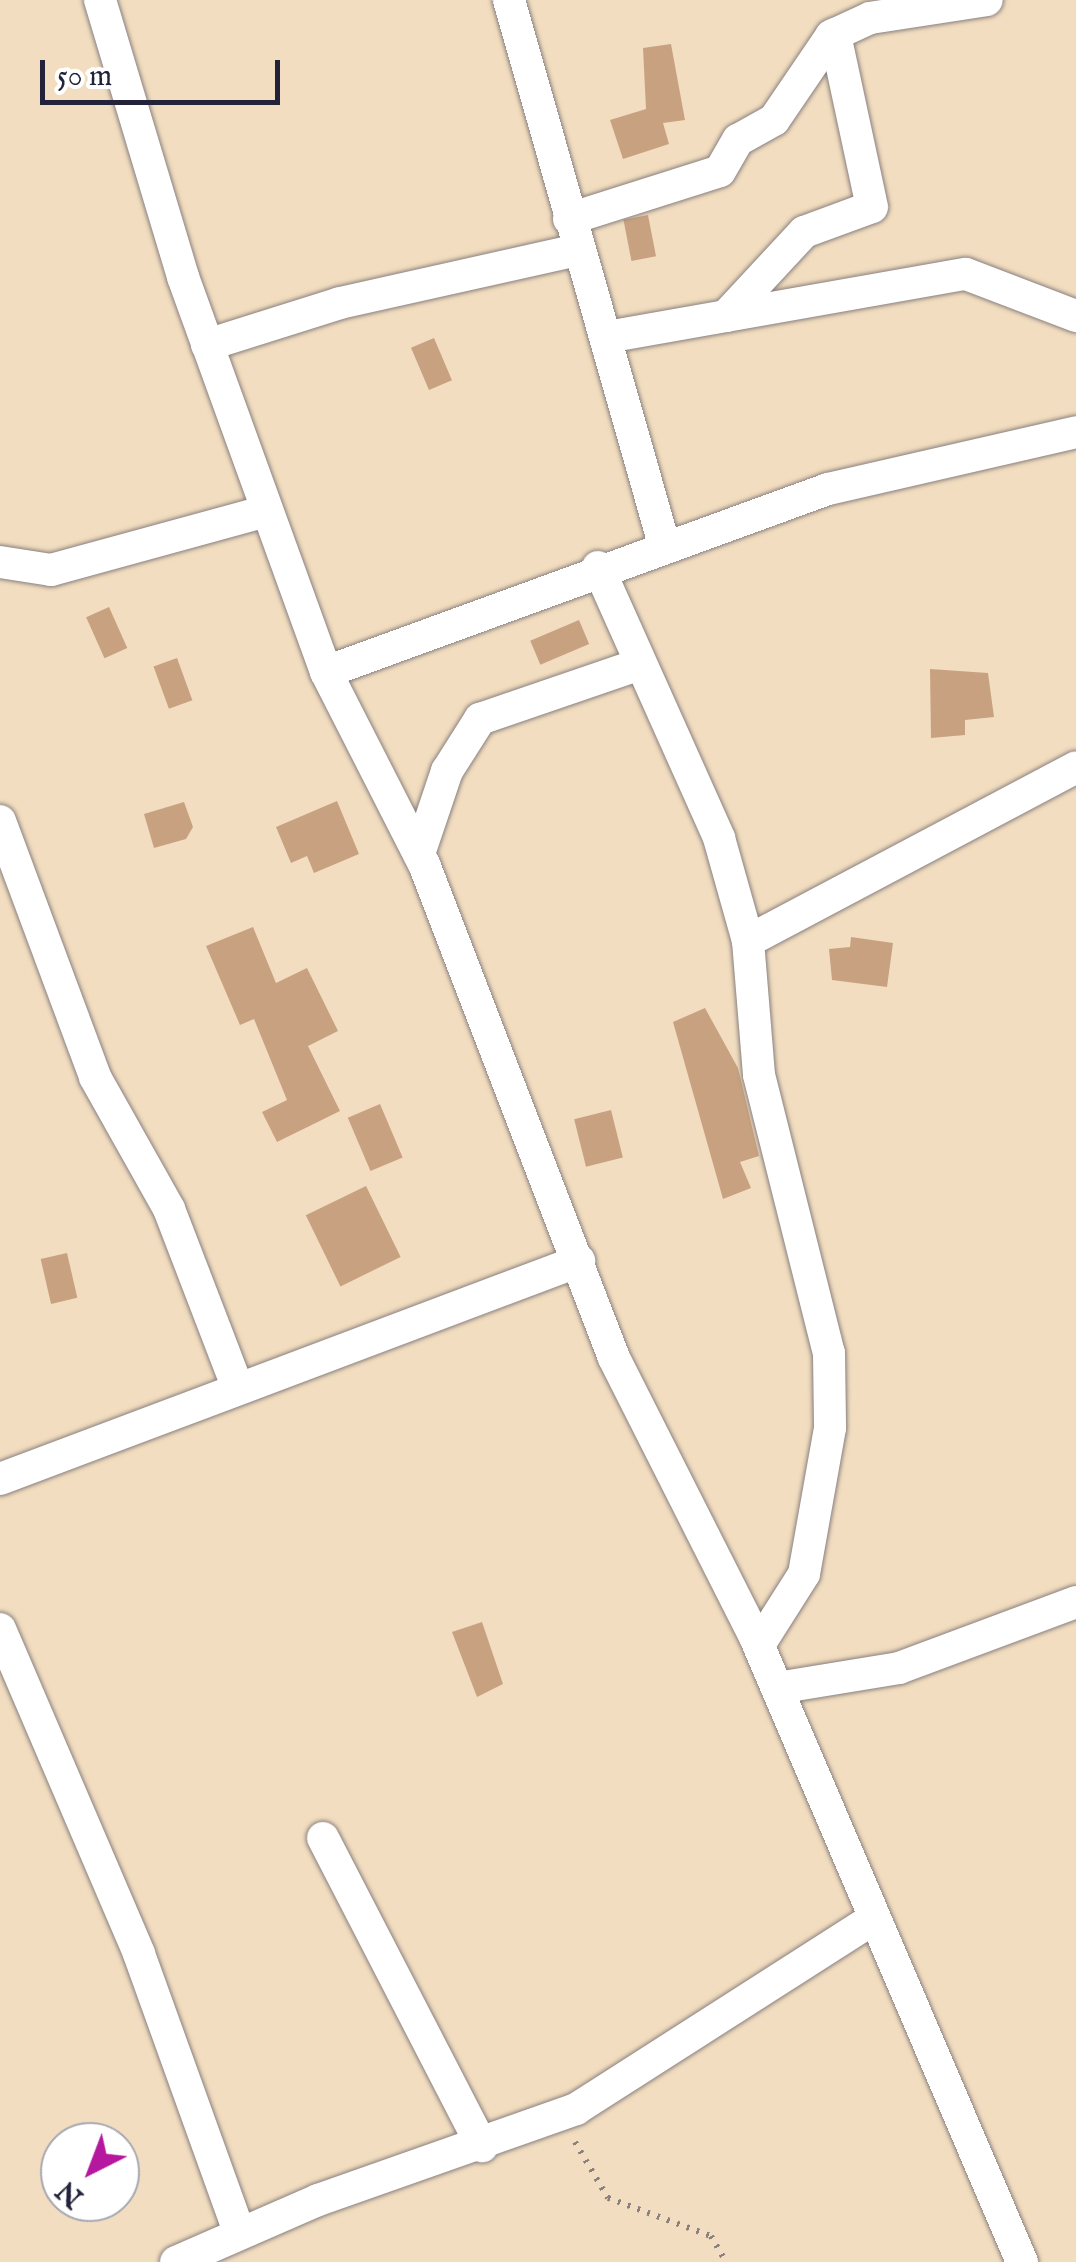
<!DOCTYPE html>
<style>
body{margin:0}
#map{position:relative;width:1076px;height:2262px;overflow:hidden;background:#f2ddc0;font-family:"IM FELL English",serif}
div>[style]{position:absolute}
.building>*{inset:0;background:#c8a280;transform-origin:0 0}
.path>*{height:6px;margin-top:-3px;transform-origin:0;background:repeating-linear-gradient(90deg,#8a807e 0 2.5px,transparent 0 10.5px)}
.roads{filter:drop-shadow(0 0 2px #8a807e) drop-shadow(0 0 2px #8a807e)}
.minor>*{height:32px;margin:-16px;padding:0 16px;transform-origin:16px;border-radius:16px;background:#fff}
span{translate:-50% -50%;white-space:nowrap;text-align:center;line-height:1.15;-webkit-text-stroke:10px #fff;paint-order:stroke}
.north{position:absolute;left:40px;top:2122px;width:100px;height:100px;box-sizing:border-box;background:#fff;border:2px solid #a7a7b1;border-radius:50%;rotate:222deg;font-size:28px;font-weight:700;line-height:40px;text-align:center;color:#22223b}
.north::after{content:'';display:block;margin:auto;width:35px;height:45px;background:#b5179e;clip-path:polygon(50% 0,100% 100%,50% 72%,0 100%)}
.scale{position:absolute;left:40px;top:60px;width:240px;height:45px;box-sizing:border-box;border:5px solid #22223b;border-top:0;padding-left:12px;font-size:30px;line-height:35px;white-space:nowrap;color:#22223b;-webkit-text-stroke:8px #fff;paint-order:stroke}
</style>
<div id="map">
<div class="building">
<i style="clip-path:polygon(671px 44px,685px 120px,663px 123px,669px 144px,623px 159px,610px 120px,646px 109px,643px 48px)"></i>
<i style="left:648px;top:215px;width:42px;height:25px;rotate:79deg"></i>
<i style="left:434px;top:338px;width:46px;height:25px;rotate:67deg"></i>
<i style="left:109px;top:607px;width:45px;height:25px;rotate:66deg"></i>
<i style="left:579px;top:620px;width:26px;height:53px;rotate:67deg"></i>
<i style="left:177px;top:658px;width:45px;height:25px;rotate:70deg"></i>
<i style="clip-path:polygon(930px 669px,988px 673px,994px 717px,965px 720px,965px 735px,931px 738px)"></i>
<i style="clip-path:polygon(337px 801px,359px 854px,314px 873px,307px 856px,291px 863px,276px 827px)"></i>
<i style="clip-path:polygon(184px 802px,193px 827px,186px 839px,154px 848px,144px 814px)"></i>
<i style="clip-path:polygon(253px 927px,276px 983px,307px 968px,338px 1031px,308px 1046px,340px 1111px,277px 1142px,262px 1112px,287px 1100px,254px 1019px,240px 1025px,206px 946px)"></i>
<i style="clip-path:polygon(851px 937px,893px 943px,887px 987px,832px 980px,829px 949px,850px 947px)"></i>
<i style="clip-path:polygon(705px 1008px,738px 1068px,759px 1156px,740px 1162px,751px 1188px,723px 1199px,673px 1022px)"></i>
<i style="left:380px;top:1104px;width:58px;height:35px;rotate:67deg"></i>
<i style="left:611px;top:1110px;width:49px;height:38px;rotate:76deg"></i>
<i style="left:366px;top:1186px;width:79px;height:67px;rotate:64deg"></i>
<i style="left:67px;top:1253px;width:46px;height:27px;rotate:77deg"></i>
<i style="clip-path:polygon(482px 1622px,503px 1684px,477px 1697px,452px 1632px)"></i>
</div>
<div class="path">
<i style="left:575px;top:2142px;width:65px;rotate:59.5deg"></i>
<i style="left:608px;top:2198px;width:110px;rotate:20.3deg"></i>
<i style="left:711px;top:2236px;width:30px;rotate:60deg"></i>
</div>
<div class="roads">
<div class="minor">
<i style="left:100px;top:0;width:289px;rotate:73.3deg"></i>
<i style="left:183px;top:277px;width:420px;rotate:70.1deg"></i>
<i style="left:326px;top:672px;width:216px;rotate:63deg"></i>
<i style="left:424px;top:864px;width:529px;rotate:68.96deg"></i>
<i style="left:614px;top:1358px;width:313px;rotate:63.2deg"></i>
<i style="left:755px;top:1637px;width:680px;rotate:66.87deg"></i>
<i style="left:509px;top:0;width:566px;rotate:74.1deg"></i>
<i style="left:569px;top:219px;width:158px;rotate:-17.6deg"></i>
<i style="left:720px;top:171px;width:36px;rotate:-60deg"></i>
<i style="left:738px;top:140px;width:41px;rotate:-29.1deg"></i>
<i style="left:774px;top:120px;width:102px;rotate:-55.8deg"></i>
<i style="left:831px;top:36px;width:43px;rotate:-24.8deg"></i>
<i style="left:870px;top:18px;width:118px;rotate:-8.7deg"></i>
<i style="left:726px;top:316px;width:115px;rotate:-47.1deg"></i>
<i style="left:804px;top:232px;width:72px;rotate:-20.2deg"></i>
<i style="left:872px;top:207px;width:177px;rotate:-102.1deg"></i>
<i style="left:607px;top:337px;width:364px;rotate:-10deg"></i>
<i style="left:966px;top:274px;width:118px;rotate:20.9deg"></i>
<i style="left:207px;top:345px;width:139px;rotate:-17.5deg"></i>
<i style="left:340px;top:303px;width:244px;rotate:-12.6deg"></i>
<i style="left:0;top:562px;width:52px;rotate:8.9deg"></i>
<i style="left:51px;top:570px;width:223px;rotate:-15.3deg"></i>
<i style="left:598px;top:567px;width:297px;rotate:65.9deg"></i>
<i style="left:719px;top:838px;width:107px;rotate:74.3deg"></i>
<i style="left:748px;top:941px;width:134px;rotate:85.3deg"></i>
<i style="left:759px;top:1075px;width:287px;rotate:75.9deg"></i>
<i style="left:829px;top:1353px;width:75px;rotate:89.2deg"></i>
<i style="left:830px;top:1428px;width:148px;rotate:100.1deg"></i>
<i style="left:804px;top:1574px;width:84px;rotate:122.4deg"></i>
<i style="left:326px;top:672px;width:534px;rotate:-20.03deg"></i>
<i style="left:828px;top:489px;width:254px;rotate:-12.9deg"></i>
<i style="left:0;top:821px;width:273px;rotate:69.6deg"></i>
<i style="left:95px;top:1077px;width:151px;rotate:60.7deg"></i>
<i style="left:169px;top:1209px;width:190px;rotate:69deg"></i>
<i style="left:419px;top:854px;width:88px;rotate:-71.4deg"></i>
<i style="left:447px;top:771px;width:62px;rotate:-57.6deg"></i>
<i style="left:480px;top:719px;width:167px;rotate:-18.9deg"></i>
<i style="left:748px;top:941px;width:371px;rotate:-27.9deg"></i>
<i style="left:0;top:1479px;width:619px;rotate:-20.63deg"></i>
<i style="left:0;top:1629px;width:353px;rotate:66.8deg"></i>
<i style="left:139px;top:1954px;width:295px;rotate:70.2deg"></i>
<i style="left:777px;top:1688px;width:124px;rotate:-9.3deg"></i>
<i style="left:899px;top:1668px;width:189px;rotate:-20.4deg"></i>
<i style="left:323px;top:1838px;width:347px;rotate:62.7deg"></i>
<i style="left:176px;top:2262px;width:155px;rotate:-23.6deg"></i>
<i style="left:318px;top:2200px;width:274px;rotate:-19.4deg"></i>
<i style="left:576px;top:2109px;width:351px;rotate:-32.6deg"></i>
</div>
</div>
<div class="north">N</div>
<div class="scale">50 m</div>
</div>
